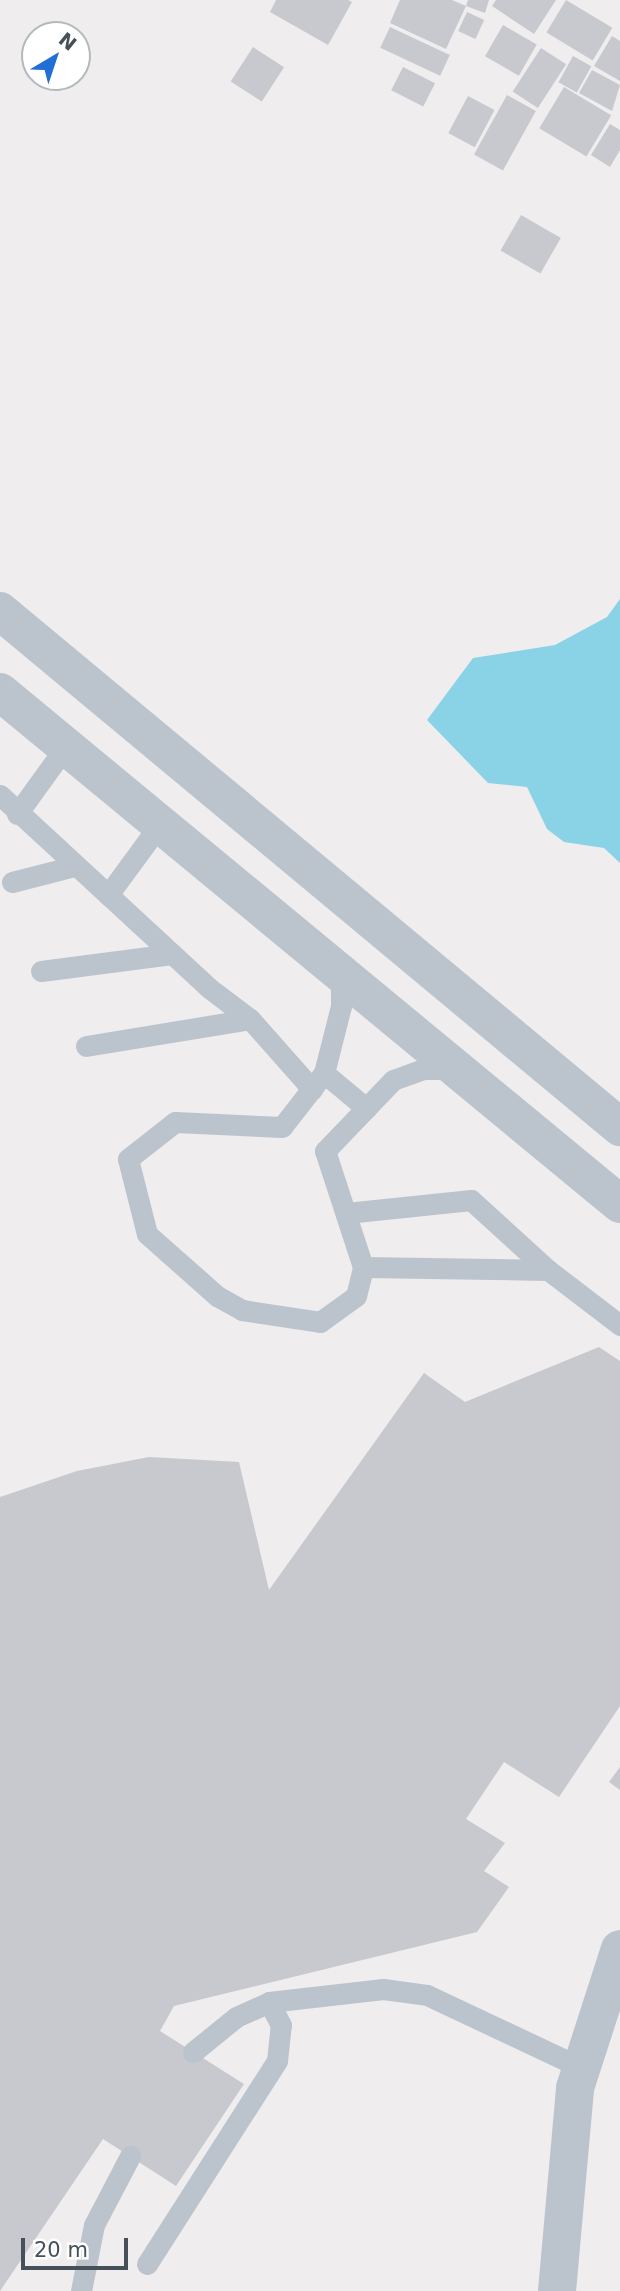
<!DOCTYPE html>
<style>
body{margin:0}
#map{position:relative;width:620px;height:2291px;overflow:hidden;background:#efeded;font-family:"DejaVu Sans",sans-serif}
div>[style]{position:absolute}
.water>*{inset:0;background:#8ad3e7}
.building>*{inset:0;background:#c7c9cf;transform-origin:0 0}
.lane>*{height:21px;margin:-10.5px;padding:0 10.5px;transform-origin:10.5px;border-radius:10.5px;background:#bbc4cc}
.street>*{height:38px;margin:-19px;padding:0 19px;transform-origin:19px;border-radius:19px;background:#bbc4cc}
span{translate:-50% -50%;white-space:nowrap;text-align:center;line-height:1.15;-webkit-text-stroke:5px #fff;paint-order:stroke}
.north{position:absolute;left:21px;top:21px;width:70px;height:70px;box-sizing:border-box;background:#fff;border:2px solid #b5b9bd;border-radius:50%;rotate:39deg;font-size:19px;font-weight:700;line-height:28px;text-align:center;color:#465059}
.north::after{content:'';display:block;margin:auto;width:24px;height:32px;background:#206ed6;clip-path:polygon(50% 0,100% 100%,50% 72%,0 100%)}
.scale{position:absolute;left:21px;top:2238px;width:107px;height:32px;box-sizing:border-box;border:4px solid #465059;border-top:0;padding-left:9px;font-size:21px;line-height:24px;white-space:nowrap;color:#465059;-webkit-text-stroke:5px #fff;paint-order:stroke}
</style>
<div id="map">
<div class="water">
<i style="clip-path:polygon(620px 599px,620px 863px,604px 848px,564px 842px,547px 829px,527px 787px,488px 783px,427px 720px,473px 658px,555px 645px,607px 617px)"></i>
</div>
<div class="building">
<i style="clip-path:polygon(276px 0,348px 0,352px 2px,328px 45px,270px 12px)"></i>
<i style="clip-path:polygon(400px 0,452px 0,466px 6px,468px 0,489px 0,485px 13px,466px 6px,446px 49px,390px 23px)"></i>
<i style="clip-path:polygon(496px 0,556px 0,534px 34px,492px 6px)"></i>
<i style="left:566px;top:0;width:54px;height:38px;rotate:31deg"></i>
<i style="left:467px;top:12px;width:19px;height:21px;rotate:25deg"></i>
<i style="left:503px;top:25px;width:39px;height:36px;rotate:30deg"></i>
<i style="left:390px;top:27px;width:66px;height:23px;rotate:25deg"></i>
<i style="clip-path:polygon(612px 36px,620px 41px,620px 81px,594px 66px)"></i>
<i style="left:253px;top:47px;width:37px;height:41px;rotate:33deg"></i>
<i style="left:541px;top:48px;width:30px;height:52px;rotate:33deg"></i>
<i style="left:573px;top:56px;width:21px;height:30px;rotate:29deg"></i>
<i style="left:403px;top:67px;width:36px;height:26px;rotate:27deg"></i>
<i style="clip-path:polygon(592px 70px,620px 85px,612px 111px,579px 93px)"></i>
<i style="left:564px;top:87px;width:55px;height:48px;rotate:31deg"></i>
<i style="left:507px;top:95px;width:33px;height:68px;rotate:29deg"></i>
<i style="left:468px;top:96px;width:30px;height:42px;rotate:28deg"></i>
<i style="clip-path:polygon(610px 124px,620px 130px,620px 150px,610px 167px,591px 155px)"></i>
<i style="left:521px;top:215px;width:46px;height:41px;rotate:30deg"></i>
<i style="clip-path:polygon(599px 1347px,620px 1361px,620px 1706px,559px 1797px,504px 1762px,466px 1819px,505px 1843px,484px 1871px,509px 1887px,477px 1932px,174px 2006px,160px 2031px,244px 2084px,176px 2186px,103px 2139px,0 2291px,0 1497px,77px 1471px,149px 1457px,239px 1462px,269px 1590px,424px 1373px,465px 1402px)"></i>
<i style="clip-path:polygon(620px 1767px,620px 1790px,609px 1782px)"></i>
</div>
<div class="lane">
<i style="left:0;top:795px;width:284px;rotate:42.7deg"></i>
<i style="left:209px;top:988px;width:51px;rotate:37.1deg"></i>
<i style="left:250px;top:1019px;width:94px;rotate:48.5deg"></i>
<i style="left:17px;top:814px;width:84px;rotate:-54.2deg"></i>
<i style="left:12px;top:882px;width:65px;rotate:-14.3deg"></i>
<i style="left:108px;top:895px;width:88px;rotate:-53.8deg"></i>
<i style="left:41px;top:971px;width:132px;rotate:-7.4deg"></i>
<i style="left:341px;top:973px;width:33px;rotate:90deg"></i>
<i style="left:341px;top:1006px;width:69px;rotate:104.2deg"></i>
<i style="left:324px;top:1073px;width:68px;rotate:127.9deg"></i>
<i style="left:282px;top:1127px;width:107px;rotate:-177.3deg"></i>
<i style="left:175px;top:1122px;width:60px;rotate:141.8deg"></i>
<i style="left:128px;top:1159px;width:77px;rotate:75.8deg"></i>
<i style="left:147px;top:1234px;width:94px;rotate:41.5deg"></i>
<i style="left:217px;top:1296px;width:29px;rotate:29deg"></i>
<i style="left:242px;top:1310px;width:79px;rotate:8.7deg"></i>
<i style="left:320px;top:1322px;width:44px;rotate:-35.8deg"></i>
<i style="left:356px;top:1296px;width:30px;rotate:-76deg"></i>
<i style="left:363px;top:1267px;width:122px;rotate:-108.1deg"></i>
<i style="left:325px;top:1151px;width:98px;rotate:-46.2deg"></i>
<i style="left:393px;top:1080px;width:32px;rotate:-20deg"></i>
<i style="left:423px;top:1069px;width:30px"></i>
<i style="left:86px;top:1046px;width:166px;rotate:-9.3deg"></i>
<i style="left:324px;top:1073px;width:55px;rotate:39.8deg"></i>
<i style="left:346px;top:1213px;width:126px;rotate:-5.9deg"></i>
<i style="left:471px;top:1200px;width:104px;rotate:42.3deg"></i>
<i style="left:363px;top:1267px;width:185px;rotate:0.9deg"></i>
<i style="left:548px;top:1270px;width:91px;rotate:37.4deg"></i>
<i style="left:193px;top:2052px;width:55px;rotate:-39.1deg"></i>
<i style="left:236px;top:2017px;width:36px;rotate:-24deg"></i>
<i style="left:269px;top:2002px;width:115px;rotate:-6.5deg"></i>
<i style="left:383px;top:1989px;width:44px;rotate:7.8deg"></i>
<i style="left:427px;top:1995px;width:169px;rotate:25.2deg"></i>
<i style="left:147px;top:2264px;width:241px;rotate:-57.4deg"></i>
<i style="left:277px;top:2061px;width:36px;rotate:-84deg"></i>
<i style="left:281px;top:2025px;width:26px;rotate:-118deg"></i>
<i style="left:81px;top:2291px;width:67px;rotate:-78.9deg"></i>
<i style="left:94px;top:2225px;width:78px;rotate:-62.4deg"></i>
</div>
<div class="street">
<i style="left:0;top:611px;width:807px;rotate:39.77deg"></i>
<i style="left:0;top:692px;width:804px;rotate:39.55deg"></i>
<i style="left:557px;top:2291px;width:204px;rotate:-84.9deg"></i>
<i style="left:575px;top:2088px;width:146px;rotate:-72.1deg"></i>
</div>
<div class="north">N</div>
<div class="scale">20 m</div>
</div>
